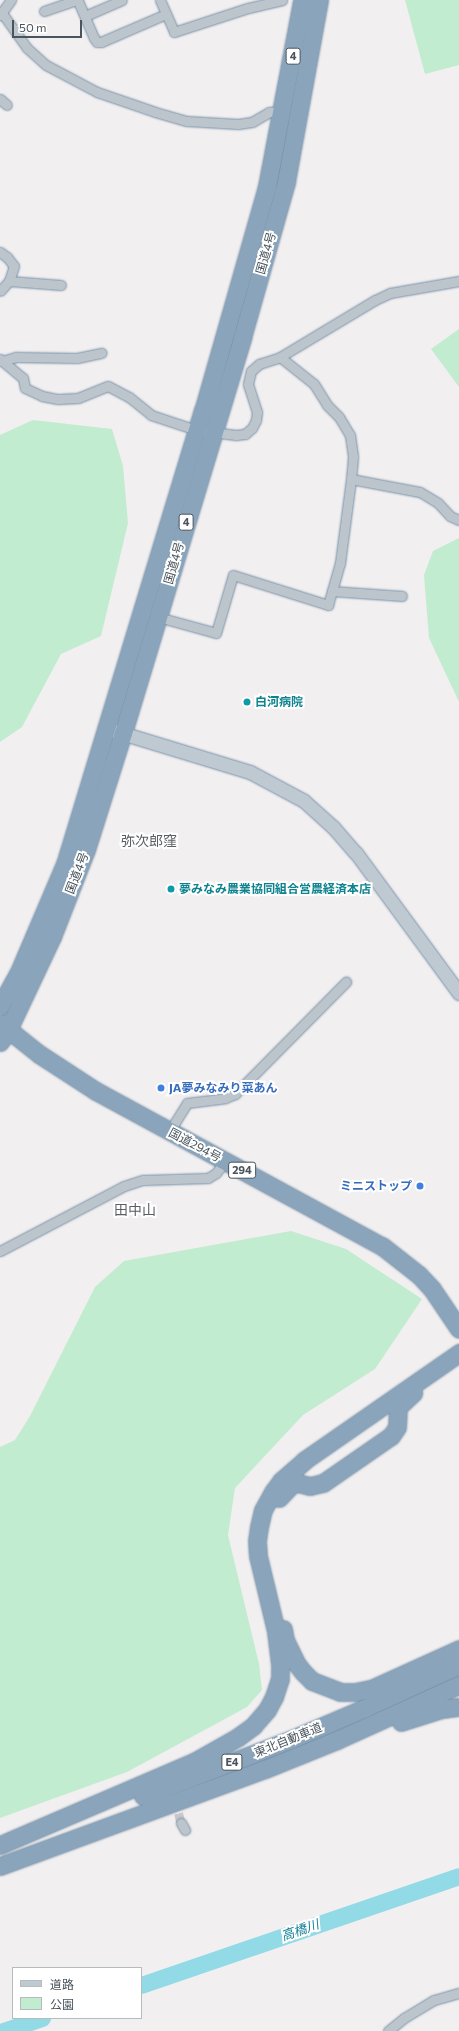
<!DOCTYPE html>
<meta charset="utf-8">
<style>
body{margin:0}
#map{position:relative;width:459px;height:2031px;overflow:hidden;background:#f2eff0;font-family:Commissioner,"Noto Sans JP",sans-serif}
div>[style]{position:absolute}
.green>*{inset:0;background:#c1eccf}
.river>*{height:17px;margin:-8.5px;padding:0 8.5px;transform-origin:8.5px;border-radius:8.5px;background:#91dae6}
.street-tunnel>*{height:9px;margin-top:-4.5px;transform-origin:0;background:repeating-linear-gradient(90deg,#c8c8cb 0 9px,transparent 0 13.5px)}
.roads{filter:drop-shadow(0 0 1px #7690a7) drop-shadow(0 0 1px #7690a7)}
.street>*{height:9px;margin:-4.5px;padding:0 4.5px;transform-origin:4.5px;border-radius:4.5px;background:#bcc5cb}
.secondary>*{height:13px;margin:-6.5px;padding:0 6.5px;transform-origin:6.5px;border-radius:6.5px;background:#bec9d2}
.highway>*{height:17px;margin:-8.5px;padding:0 8.5px;transform-origin:8.5px;border-radius:8.5px;background:#8aa5bb}
.dots>*{width:11px;height:11px;translate:-50% -50%;box-sizing:border-box;border:2px solid #fff;border-radius:50%}
span{translate:-50% -50%;white-space:nowrap;text-align:center;line-height:1.15;-webkit-text-stroke:4px #fff;paint-order:stroke}
.shield-label span{padding:1px 3px;background:#fff;border:1px solid;border-radius:3px;-webkit-text-stroke-width:0}
.shield-label{font-size:11px;color:#49545c;font-weight:700}
.street-label{font-size:12px;color:#49545c}
.culture-label{font-size:12px;color:#0d838f;font-weight:700}
.left{translate:0 -50%;text-align:left}
.shop-label{font-size:12px;color:#366cbe;font-weight:700}
.right{translate:-100% -50%;text-align:right}
.water-label{font-size:13px;color:#158194;font-style:italic}
.quarter-label{font-size:14px;color:#5c6064}
.legend{position:absolute;left:12px;top:1967px;width:130px;height:52px;box-sizing:border-box;background:#fff;border:1px solid #b6bbbe;margin:0;padding:5px 7px;list-style:none;font-size:12px;color:#49545c}
.legend li{display:flex;align-items:center;gap:8px;height:20px}
.legend b{width:20px;border:1px solid #b6bbbe}
.scale{position:absolute;left:12px;top:20px;width:70px;height:18px;box-sizing:border-box;border:2px solid #49545c;border-top:0;padding-left:5px;font-size:12px;line-height:14px;white-space:nowrap;color:#49545c;-webkit-text-stroke:3px #fff;paint-order:stroke}
</style>
<div id="map">
<div class="green">
<i style="clip-path:polygon(405px 0,459px 0,459px 65px,425px 74px)"></i>
<i style="clip-path:polygon(459px 329px,459px 387px,431px 349px)"></i>
<i style="clip-path:polygon(33px 420px,112px 429px,123px 466px,128px 523px,101px 636px,61px 654px,22px 727px,0 742px,0 435px)"></i>
<i style="clip-path:polygon(459px 538px,459px 702px,429px 638px,424px 575px,433px 551px)"></i>
<i style="clip-path:polygon(291px 1231px,346px 1249px,422px 1299px,375px 1369px,303px 1415px,235px 1488px,228px 1535px,259px 1664px,262px 1690px,247px 1707px,127px 1772px,0 1818px,0 1447px,15px 1440px,30px 1416px,95px 1287px,124px 1261px)"></i>
</div>
<div class="river">
<i style="left:141px;top:1985px;width:336px;rotate:-18.9deg"></i>
<i style="left:3px;top:2031px;width:41px;rotate:-18.4deg"></i>
</div>
<div class="street-tunnel">
<i style="left:175px;top:1800px;width:24px;rotate:75deg"></i>
</div>
<div class="roads">
<div class="street">
<i style="left:160px;top:0;width:35px;rotate:66deg"></i>
<i style="left:174px;top:32px;width:78px;rotate:-18deg"></i>
<i style="left:248px;top:8px;width:35px;rotate:-13deg"></i>
<i style="left:44px;top:11px;width:31px;rotate:-19deg"></i>
<i style="left:73px;top:1px;width:5px"></i>
<i style="left:78px;top:1px;width:40px;rotate:66.6deg"></i>
<i style="left:94px;top:38px;width:5px;rotate:53deg"></i>
<i style="left:97px;top:42px;width:4px"></i>
<i style="left:101px;top:42px;width:71px;rotate:-23.3deg"></i>
<i style="left:2px;top:13px;width:43px;rotate:54.5deg"></i>
<i style="left:27px;top:48px;width:25px;rotate:42deg"></i>
<i style="left:46px;top:65px;width:58px;rotate:27.9deg"></i>
<i style="left:97px;top:92px;width:61px;rotate:19deg"></i>
<i style="left:155px;top:112px;width:33px;rotate:16deg"></i>
<i style="left:187px;top:121px;width:51px;rotate:3.4deg"></i>
<i style="left:238px;top:124px;width:14px;rotate:-8deg"></i>
<i style="left:252px;top:122px;width:20px;rotate:-30deg"></i>
<i style="left:269px;top:112px;width:13px;rotate:-4deg"></i>
<i style="left:0;top:15px;width:19px;rotate:-54deg"></i>
<i style="left:85px;top:16px;width:40px;rotate:-23.4deg"></i>
<i style="left:0;top:99px;width:9px;rotate:41deg"></i>
<i style="left:0;top:252px;width:9px;rotate:36deg"></i>
<i style="left:7px;top:257px;width:11px;rotate:52deg"></i>
<i style="left:14px;top:266px;width:16px;rotate:108deg"></i>
<i style="left:9px;top:281px;width:13px;rotate:132deg"></i>
<i style="left:9px;top:281px;width:52px;rotate:4.4deg"></i>
<i style="left:280px;top:357px;width:43px;rotate:38.5deg"></i>
<i style="left:314px;top:384px;width:25px;rotate:58deg"></i>
<i style="left:327px;top:405px;width:17px;rotate:45deg"></i>
<i style="left:339px;top:417px;width:21px;rotate:59deg"></i>
<i style="left:350px;top:435px;width:22px;rotate:82deg"></i>
<i style="left:353px;top:457px;width:22px;rotate:95deg"></i>
<i style="left:351px;top:479px;width:70px;rotate:10.7deg"></i>
<i style="left:420px;top:492px;width:21px;rotate:31deg"></i>
<i style="left:438px;top:503px;width:18px;rotate:47deg"></i>
<i style="left:450px;top:516px;width:10px;rotate:24deg"></i>
<i style="left:0;top:359px;width:30px;rotate:40deg"></i>
<i style="left:23px;top:378px;width:10px;rotate:79deg"></i>
<i style="left:25px;top:388px;width:19px;rotate:25deg"></i>
<i style="left:42px;top:396px;width:16px;rotate:11deg"></i>
<i style="left:58px;top:399px;width:20px;rotate:-3deg"></i>
<i style="left:78px;top:398px;width:32px;rotate:-22deg"></i>
<i style="left:108px;top:386px;width:24px;rotate:28deg"></i>
<i style="left:129px;top:397px;width:28px;rotate:39deg"></i>
<i style="left:151px;top:415px;width:47px;rotate:18.4deg"></i>
<i style="left:196px;top:430px;width:40px;rotate:7.1deg"></i>
<i style="left:236px;top:435px;width:9px;rotate:-6deg"></i>
<i style="left:245px;top:434px;width:9px;rotate:-41deg"></i>
<i style="left:252px;top:428px;width:9px;rotate:-63deg"></i>
<i style="left:256px;top:420px;width:8px;rotate:-83deg"></i>
<i style="left:257px;top:412px;width:29px;rotate:-108deg"></i>
<i style="left:248px;top:384px;width:13px;rotate:-77deg"></i>
<i style="left:251px;top:371px;width:11px;rotate:-41deg"></i>
<i style="left:259px;top:364px;width:22px;rotate:-18deg"></i>
<i style="left:280px;top:357px;width:111px;rotate:-31deg"></i>
<i style="left:375px;top:300px;width:17px;rotate:-25deg"></i>
<i style="left:390px;top:293px;width:70px;rotate:-9.9deg"></i>
<i style="left:2px;top:361px;width:15px;rotate:-16deg"></i>
<i style="left:16px;top:357px;width:61px;rotate:0.9deg"></i>
<i style="left:77px;top:358px;width:25px;rotate:-12deg"></i>
<i style="left:332px;top:591px;width:70px;rotate:4.1deg"></i>
<i style="left:158px;top:617px;width:60px;rotate:15.4deg"></i>
<i style="left:216px;top:633px;width:60px;rotate:-73.7deg"></i>
<i style="left:233px;top:575px;width:100px;rotate:17.5deg"></i>
<i style="left:328px;top:605px;width:44px;rotate:-74.1deg"></i>
<i style="left:340px;top:563px;width:85px;rotate:-82.5deg"></i>
<i style="left:169px;top:1132px;width:34px;rotate:-58deg"></i>
<i style="left:187px;top:1103px;width:38px;rotate:-7deg"></i>
<i style="left:225px;top:1098px;width:11px;rotate:-22deg"></i>
<i style="left:235px;top:1094px;width:158px;rotate:-45.3deg"></i>
<i style="left:0;top:1251px;width:140px;rotate:-27.7deg"></i>
<i style="left:124px;top:1186px;width:20px;rotate:-18deg"></i>
<i style="left:143px;top:1180px;width:65px;rotate:-1.8deg"></i>
<i style="left:208px;top:1178px;width:9px;rotate:-32deg"></i>
<i style="left:216px;top:1173px;width:15px;rotate:-53deg"></i>
<i style="left:181px;top:1823px;width:8px;rotate:60deg"></i>
<i style="left:388px;top:2031px;width:21px;rotate:-39deg"></i>
<i style="left:404px;top:2018px;width:35px;rotate:-31deg"></i>
<i style="left:434px;top:2000px;width:26px;rotate:-16deg"></i>
</div>
<div class="secondary">
<i style="left:115px;top:731px;width:141px;rotate:16.9deg"></i>
<i style="left:250px;top:772px;width:61px;rotate:28.2deg"></i>
<i style="left:304px;top:801px;width:39px;rotate:42deg"></i>
<i style="left:333px;top:827px;width:35px;rotate:49deg"></i>
<i style="left:356px;top:853px;width:174px;rotate:53.7deg"></i>
</div>
<div class="highway">
<i style="left:0;top:1006px;width:37px;rotate:-61deg"></i>
<i style="left:18px;top:974px;width:120px;rotate:-66.9deg"></i>
<i style="left:65px;top:864px;width:474px;rotate:-73.1deg"></i>
<i style="left:203px;top:411px;width:234px;rotate:-74.1deg"></i>
<i style="left:267px;top:186px;width:189px;rotate:-79.3deg"></i>
<i style="left:0;top:1023px;width:50px;rotate:38.5deg"></i>
<i style="left:39px;top:1054px;width:68px;rotate:33deg"></i>
<i style="left:96px;top:1091px;width:325px;rotate:28.5deg"></i>
<i style="left:382px;top:1246px;width:47px;rotate:38.1deg"></i>
<i style="left:419px;top:1275px;width:19px;rotate:47deg"></i>
<i style="left:432px;top:1289px;width:48px;rotate:56deg"></i>
<i style="left:0;top:1042px;width:14px;rotate:-56deg"></i>
<i style="left:8px;top:1030px;width:103px;rotate:-64.7deg"></i>
<i style="left:52px;top:937px;width:93px;rotate:-68.7deg"></i>
<i style="left:86px;top:850px;width:123px;rotate:-72.5deg"></i>
<i style="left:123px;top:733px;width:413px;rotate:-73.2deg"></i>
<i style="left:242px;top:338px;width:162px;rotate:-74.2deg"></i>
<i style="left:286px;top:182px;width:185px;rotate:-79.7deg"></i>
<i style="left:279px;top:1498px;width:19px;rotate:-47deg"></i>
<i style="left:292px;top:1484px;width:6px;rotate:-9deg"></i>
<i style="left:298px;top:1483px;width:12px;rotate:14deg"></i>
<i style="left:310px;top:1486px;width:13px;rotate:-13deg"></i>
<i style="left:323px;top:1483px;width:83px;rotate:-34.7deg"></i>
<i style="left:391px;top:1436px;width:11px;rotate:-56deg"></i>
<i style="left:397px;top:1427px;width:20px;rotate:-87deg"></i>
<i style="left:398px;top:1407px;width:21px;rotate:-43deg"></i>
<i style="left:283px;top:1629px;width:11px;rotate:80deg"></i>
<i style="left:285px;top:1640px;width:25px;rotate:64deg"></i>
<i style="left:296px;top:1663px;width:11px;rotate:52deg"></i>
<i style="left:303px;top:1672px;width:13px;rotate:45deg"></i>
<i style="left:312px;top:1681px;width:30px;rotate:21deg"></i>
<i style="left:340px;top:1692px;width:15px"></i>
<i style="left:355px;top:1692px;width:16px;rotate:-11deg"></i>
<i style="left:371px;top:1689px;width:97px;rotate:-24.4deg"></i>
<i style="left:401px;top:1722px;width:43px;rotate:-17.6deg"></i>
<i style="left:442px;top:1709px;width:17px;rotate:-7deg"></i>
<i style="left:143px;top:1796px;width:160px;rotate:-20.9deg"></i>
<i style="left:292px;top:1739px;width:79px;rotate:-23deg"></i>
<i style="left:365px;top:1708px;width:103px;rotate:-24.6deg"></i>
<i style="left:0;top:1845px;width:211px;rotate:-23.2deg"></i>
<i style="left:194px;top:1762px;width:51px;rotate:-29.6deg"></i>
<i style="left:238px;top:1737px;width:19px;rotate:-36deg"></i>
<i style="left:253px;top:1726px;width:21px;rotate:-49deg"></i>
<i style="left:267px;top:1710px;width:15px;rotate:-62deg"></i>
<i style="left:274px;top:1697px;width:19px;rotate:-72deg"></i>
<i style="left:280px;top:1679px;width:15px;rotate:-90deg"></i>
<i style="left:280px;top:1664px;width:33px;rotate:-97deg"></i>
<i style="left:276px;top:1631px;width:77px;rotate:-103.5deg"></i>
<i style="left:258px;top:1556px;width:15px;rotate:-94deg"></i>
<i style="left:257px;top:1541px;width:14px;rotate:-82deg"></i>
<i style="left:259px;top:1527px;width:17px;rotate:-77deg"></i>
<i style="left:263px;top:1510px;width:21px;rotate:-61deg"></i>
<i style="left:273px;top:1492px;width:14px;rotate:-54deg"></i>
<i style="left:281px;top:1481px;width:32px;rotate:-41deg"></i>
<i style="left:305px;top:1460px;width:188px;rotate:-34.8deg"></i>
<i style="left:0;top:1866px;width:282px;rotate:-20.1deg"></i>
<i style="left:265px;top:1769px;width:78px;rotate:-21.9deg"></i>
<i style="left:337px;top:1740px;width:134px;rotate:-24.3deg"></i>
</div>
</div>
<div class="dots">
<i style="left:247px;top:702px;background:#0f9aa8"></i>
<i style="left:171px;top:889px;background:#0f9aa8"></i>
<i style="left:161px;top:1088px;background:#3f7fe0"></i>
<i style="left:420px;top:1186px;background:#3f7fe0"></i>
</div>
<div class="shield-label">
<span style="left:293px;top:56px">4</span>
<span style="left:186px;top:522px">4</span>
<span style="left:242px;top:1170px">294</span>
<span style="left:232px;top:1762px">E4</span>
</div>
<div class="street-label">
<span style="left:266px;top:253px;rotate:-74deg">国道4号</span>
<span style="left:174px;top:563px;rotate:-74deg">国道4号</span>
<span style="left:77px;top:873px;rotate:-69deg">国道4号</span>
<span style="left:195px;top:1145px;rotate:28deg">国道294号</span>
<span style="left:288px;top:1740px;rotate:-22deg">東北自動車道</span>
</div>
<div class="culture-label">
<span class="left" style="left:255px;top:702px">白河病院</span>
<span class="left" style="left:179px;top:889px">夢みなみ農業協同組合営農経済本店</span>
</div>
<div class="shop-label">
<span class="left" style="left:169px;top:1088px">JA夢みなみり菜あん</span>
<span class="right" style="left:412px;top:1186px">ミニストップ</span>
</div>
<div class="water-label">
<span style="left:300px;top:1930px;rotate:-19deg">高橋川</span>
</div>
<div class="quarter-label">
<span style="left:149px;top:841px">弥次郎窪</span>
<span style="left:135px;top:1210px">田中山</span>
</div>
<ul class="legend">
<li><b style="height:5px;background:#bec9d2"></b>道路</li>
<li><b style="height:11px;background:#c1eccf"></b>公園</li>
</ul>
<div class="scale">50 m</div>
</div>
